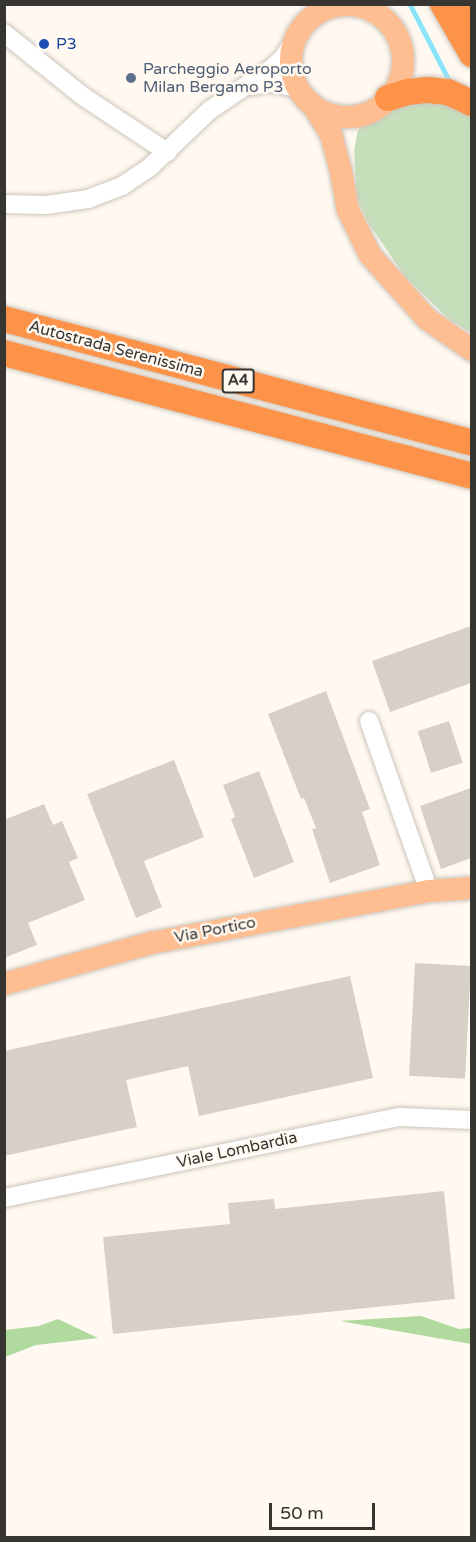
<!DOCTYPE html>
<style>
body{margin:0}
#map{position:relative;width:476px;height:1542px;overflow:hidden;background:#fff9f1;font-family:"Varela Round",sans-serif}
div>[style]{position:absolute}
.green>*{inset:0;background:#c6dfbb}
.forest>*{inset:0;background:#b1da9e}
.stream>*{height:4.5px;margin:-2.25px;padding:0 2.25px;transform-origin:2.25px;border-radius:2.25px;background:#8be5fa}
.building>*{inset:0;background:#d7d0c6;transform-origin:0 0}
.roads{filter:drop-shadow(0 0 2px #ccc5bc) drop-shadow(0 0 2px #ccc5bc)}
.minor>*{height:18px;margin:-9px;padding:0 9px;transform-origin:9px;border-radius:9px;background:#fff}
.major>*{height:22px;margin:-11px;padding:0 11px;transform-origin:11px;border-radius:11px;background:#febe92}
.major>.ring{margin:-11px;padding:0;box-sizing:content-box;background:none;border:22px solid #febe92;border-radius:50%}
.highway>*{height:26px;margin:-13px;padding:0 13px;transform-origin:13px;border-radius:13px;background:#fd9349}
.dots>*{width:16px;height:16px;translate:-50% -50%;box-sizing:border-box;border:3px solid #fff9f1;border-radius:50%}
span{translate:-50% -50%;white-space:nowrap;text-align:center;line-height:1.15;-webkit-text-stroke:5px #fff9f1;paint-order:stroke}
.shield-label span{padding:2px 4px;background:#fff9f1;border:2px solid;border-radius:4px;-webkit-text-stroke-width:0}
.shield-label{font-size:15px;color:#373531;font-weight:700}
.transit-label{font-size:16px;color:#164399}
.left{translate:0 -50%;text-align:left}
.service-label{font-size:16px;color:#4e5e75}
.street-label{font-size:16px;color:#373531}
.frame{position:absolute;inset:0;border:6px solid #373531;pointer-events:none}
.scale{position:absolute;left:269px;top:1503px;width:106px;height:27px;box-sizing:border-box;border:3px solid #373531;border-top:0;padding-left:8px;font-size:18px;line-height:21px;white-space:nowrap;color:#373531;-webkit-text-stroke:4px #fff9f1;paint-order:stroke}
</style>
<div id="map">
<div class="green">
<i style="clip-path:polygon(419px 96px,471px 108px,471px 333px,449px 319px,406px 278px,369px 224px,357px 199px,354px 150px,358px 130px,401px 100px)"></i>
</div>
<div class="forest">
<i style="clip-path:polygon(421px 1316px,459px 1329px,471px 1328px,471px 1344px,340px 1321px)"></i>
<i style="clip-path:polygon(58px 1319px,98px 1338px,36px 1345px,5px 1357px,5px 1330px,39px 1326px)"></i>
</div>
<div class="stream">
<i style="left:410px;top:4px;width:85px;rotate:62.8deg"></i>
</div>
<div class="building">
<i style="clip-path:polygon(471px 626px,471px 683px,390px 712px,372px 661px)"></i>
<i style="clip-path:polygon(326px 691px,370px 809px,362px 812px,380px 865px,330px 883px,312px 829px,316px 828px,304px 798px,301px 799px,268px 714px)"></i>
<i style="left:449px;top:721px;width:44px;height:33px;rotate:72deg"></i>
<i style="clip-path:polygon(174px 760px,204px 837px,144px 861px,162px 907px,136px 918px,87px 794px)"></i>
<i style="clip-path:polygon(259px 771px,294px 862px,254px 878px,231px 819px,235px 817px,223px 785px)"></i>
<i style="clip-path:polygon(471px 788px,471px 858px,441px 869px,420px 806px)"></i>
<i style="clip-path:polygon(44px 804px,53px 825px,62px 821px,78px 858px,69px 862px,85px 900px,28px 923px,37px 945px,4px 958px,4px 820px)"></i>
<i style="left:415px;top:963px;width:56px;height:113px;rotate:3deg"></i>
<i style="clip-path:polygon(350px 976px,373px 1078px,199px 1116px,188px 1066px,126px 1080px,137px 1127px,4px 1156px,4px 1051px)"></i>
<i style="clip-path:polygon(444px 1191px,455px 1299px,113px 1334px,103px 1237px,230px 1224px,228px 1203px,274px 1199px,275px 1209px)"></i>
</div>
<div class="roads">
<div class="minor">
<i style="left:4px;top:33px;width:102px;rotate:38.7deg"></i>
<i style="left:84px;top:97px;width:100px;rotate:33.5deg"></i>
<i style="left:250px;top:86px;width:22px;rotate:-8deg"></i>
<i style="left:272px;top:83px;width:26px;rotate:11deg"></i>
<i style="left:4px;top:204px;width:42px;rotate:1.4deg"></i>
<i style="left:46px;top:205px;width:42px;rotate:-8.1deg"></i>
<i style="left:88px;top:199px;width:36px;rotate:-21deg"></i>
<i style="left:122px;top:186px;width:32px;rotate:-34deg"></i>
<i style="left:149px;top:168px;width:84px;rotate:-43.6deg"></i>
<i style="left:210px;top:110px;width:75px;rotate:-34.1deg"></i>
<i style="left:272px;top:68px;width:16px;rotate:-43deg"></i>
<i style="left:284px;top:57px;width:23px;rotate:-59deg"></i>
<i style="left:369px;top:721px;width:180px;rotate:70.6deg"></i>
<i style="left:4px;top:1198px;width:404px;rotate:-11.6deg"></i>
<i style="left:400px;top:1117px;width:72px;rotate:2.4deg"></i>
</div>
<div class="major">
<i class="ring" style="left:291px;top:5px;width:90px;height:90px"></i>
<i style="left:312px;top:104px;width:36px;rotate:58deg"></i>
<i style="left:331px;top:134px;width:38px;rotate:75deg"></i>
<i style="left:341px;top:171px;width:40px;rotate:80deg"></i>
<i style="left:348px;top:210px;width:50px;rotate:63.9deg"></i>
<i style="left:370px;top:255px;width:86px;rotate:48.3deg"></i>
<i style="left:427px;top:319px;width:55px;rotate:34.6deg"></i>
<i style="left:4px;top:984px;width:153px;rotate:-15.6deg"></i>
<i style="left:151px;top:943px;width:283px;rotate:-10.6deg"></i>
<i style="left:429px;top:891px;width:43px;rotate:-4deg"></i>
</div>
<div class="highway">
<i style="left:443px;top:4px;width:58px;rotate:59.9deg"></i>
<i style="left:468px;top:4px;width:8px;rotate:60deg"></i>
<i style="left:388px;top:98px;width:21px;rotate:-17deg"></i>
<i style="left:408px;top:92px;width:20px;rotate:-6deg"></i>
<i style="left:428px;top:90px;width:20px;rotate:6deg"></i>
<i style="left:448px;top:92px;width:26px;rotate:25deg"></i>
<i style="left:4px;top:319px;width:484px;rotate:14.8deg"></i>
<i style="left:4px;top:353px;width:484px;rotate:14.7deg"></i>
</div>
</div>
<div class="dots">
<i style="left:44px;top:44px;background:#1a4fb4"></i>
<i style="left:131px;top:78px;background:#5c6f8a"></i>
</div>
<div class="shield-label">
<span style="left:238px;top:381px">A4</span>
</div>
<div class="transit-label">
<span class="left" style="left:56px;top:44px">P3</span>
</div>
<div class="service-label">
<span class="left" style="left:143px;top:78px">Parcheggio Aeroporto<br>Milan Bergamo P3</span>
</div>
<div class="street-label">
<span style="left:116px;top:349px;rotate:15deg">Autostrada Serenissima</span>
<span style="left:215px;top:930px;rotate:-11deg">Via Portico</span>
<span style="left:237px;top:1150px;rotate:-12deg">Viale Lombardia</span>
</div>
<div class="frame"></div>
<div class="scale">50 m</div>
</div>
